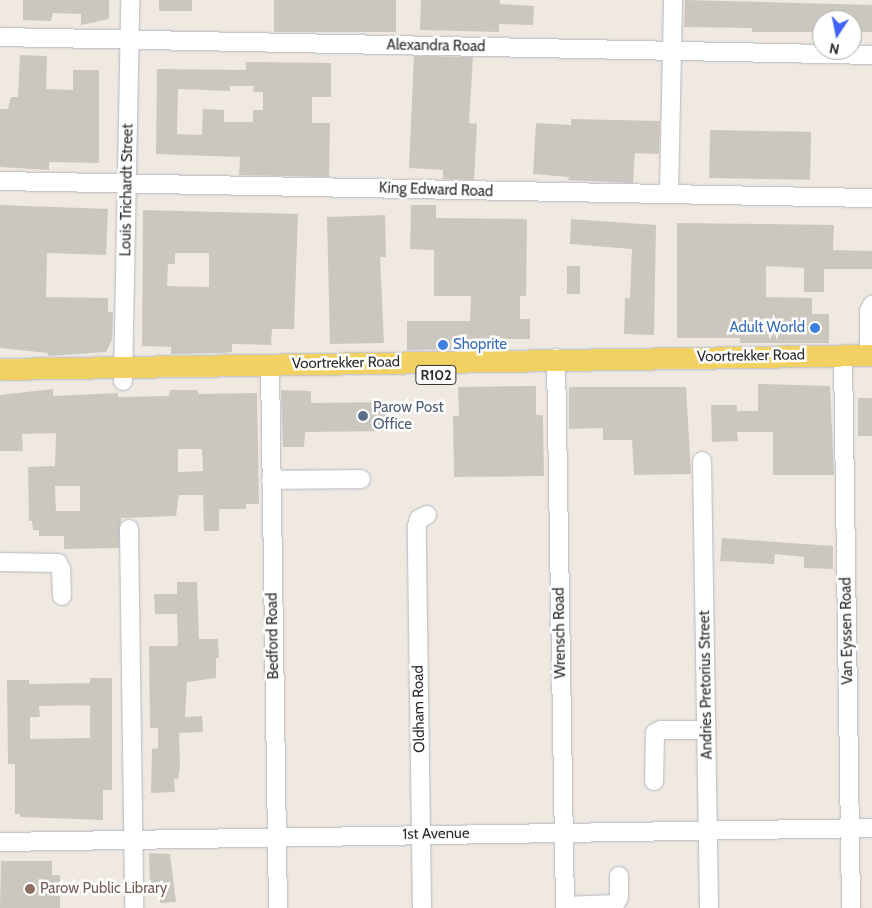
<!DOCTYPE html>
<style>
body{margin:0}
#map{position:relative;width:872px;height:908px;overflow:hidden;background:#efe9e1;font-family:Cabin,sans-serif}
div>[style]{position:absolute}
.building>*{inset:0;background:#cbc7bf;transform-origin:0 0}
.roads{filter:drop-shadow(0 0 1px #b4b7c1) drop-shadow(0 0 1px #b4b7c1)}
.minor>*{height:18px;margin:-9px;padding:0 9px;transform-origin:9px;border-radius:9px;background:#fff}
.major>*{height:21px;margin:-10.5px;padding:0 10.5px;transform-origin:10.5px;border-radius:10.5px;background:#f2d163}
.dots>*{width:14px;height:14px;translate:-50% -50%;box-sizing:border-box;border:2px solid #fff;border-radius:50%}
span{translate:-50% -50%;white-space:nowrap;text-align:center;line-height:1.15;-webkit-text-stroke:5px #fff;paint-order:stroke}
.shield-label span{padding:1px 4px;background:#fff;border:1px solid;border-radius:4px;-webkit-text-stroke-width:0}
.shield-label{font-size:14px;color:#2e2e2e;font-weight:700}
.street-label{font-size:15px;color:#2e2e2e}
.shop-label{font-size:15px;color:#366cbe}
.right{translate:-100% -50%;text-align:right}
.left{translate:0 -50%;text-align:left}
.service-label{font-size:15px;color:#4e5e75}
.education-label{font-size:15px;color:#785e54}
.north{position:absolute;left:812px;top:10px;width:50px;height:50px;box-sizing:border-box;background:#fff;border:1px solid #ababab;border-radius:50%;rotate:191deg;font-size:14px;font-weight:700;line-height:20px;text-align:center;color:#2e2e2e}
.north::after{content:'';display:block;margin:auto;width:18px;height:22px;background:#4264fb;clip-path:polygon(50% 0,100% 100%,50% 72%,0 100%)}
</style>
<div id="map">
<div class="building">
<i style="clip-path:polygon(23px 0,109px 0,109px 19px,81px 25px,81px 14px,53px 13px,51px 21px,23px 20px)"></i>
<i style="left:159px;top:0;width:33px;height:11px"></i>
<i style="left:274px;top:0;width:122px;height:32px"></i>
<i style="clip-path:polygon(421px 0,500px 0,500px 4px,534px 6px,533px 25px,499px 24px,499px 32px,420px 30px)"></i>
<i style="clip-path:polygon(685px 0,872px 5px,872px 32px,852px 32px,852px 20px,822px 20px,822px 32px,752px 32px,752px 28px,684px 27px)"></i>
<i style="clip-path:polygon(20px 55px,47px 56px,46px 89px,73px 90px,73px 70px,99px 70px,99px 163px,49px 162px,49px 170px,0 167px,0 109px,8px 109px,11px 97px,18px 97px)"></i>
<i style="clip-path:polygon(414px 56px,473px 57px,469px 123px,477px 124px,474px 180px,443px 179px,443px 170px,409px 168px)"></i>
<i style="clip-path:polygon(evenodd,246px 62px,331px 63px,331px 97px,312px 97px,312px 123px,330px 123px,329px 177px,239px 175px,240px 157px,156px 154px,157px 69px,246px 70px,246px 62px,230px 86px,254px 86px,253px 92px,263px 92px,263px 110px,253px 110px,253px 122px,224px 122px,224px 110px,203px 109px,202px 135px,177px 134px,178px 89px,230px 91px,230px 86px)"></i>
<i style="clip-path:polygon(571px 119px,660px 121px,659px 154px,635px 153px,633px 183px,568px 180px,569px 177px,533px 174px,536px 123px,571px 125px)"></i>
<i style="left:710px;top:130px;width:101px;height:48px;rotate:1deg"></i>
<i style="clip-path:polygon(0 205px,108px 209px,106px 255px,47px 253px,46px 297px,108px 298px,108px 312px,113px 312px,112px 340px,106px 352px,48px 356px,48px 353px,0 348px)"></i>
<i style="clip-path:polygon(411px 205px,436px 205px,436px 218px,527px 219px,526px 296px,520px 296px,520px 319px,530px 319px,530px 339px,467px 339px,467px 349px,407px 350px,407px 321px,470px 321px,471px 296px,434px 296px,434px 250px,410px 249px)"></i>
<i style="clip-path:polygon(evenodd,143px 210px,298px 214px,294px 329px,272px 329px,271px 345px,232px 344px,232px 352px,221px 353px,171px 354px,171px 347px,142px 346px,143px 210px,175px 253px,209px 253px,209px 287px,167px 286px,168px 264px,175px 264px,175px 253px)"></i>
<i style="clip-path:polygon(385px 215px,386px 257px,380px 257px,384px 343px,330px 344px,327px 217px)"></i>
<i style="clip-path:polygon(571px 219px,656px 225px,654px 335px,624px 334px,625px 298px,630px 298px,632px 249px,570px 244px)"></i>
<i style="clip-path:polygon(677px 223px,834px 225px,833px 250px,872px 251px,872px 269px,824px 269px,824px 292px,804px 292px,804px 268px,766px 266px,766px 297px,812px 298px,812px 314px,829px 314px,829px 343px,740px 343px,740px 338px,677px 338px)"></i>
<i style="left:567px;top:266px;width:13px;height:28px"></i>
<i style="clip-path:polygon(758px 384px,830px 386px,834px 475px,773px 475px,773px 432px,737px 432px,738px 441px,712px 442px,711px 405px,737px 405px,737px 411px,758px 411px)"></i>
<i style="clip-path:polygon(536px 386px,536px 415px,543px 415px,544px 476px,454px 477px,453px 416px,459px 416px,458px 387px)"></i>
<i style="clip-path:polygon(569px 387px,686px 387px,691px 474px,634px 475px,632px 440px,603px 440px,603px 428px,569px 429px)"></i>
<i style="clip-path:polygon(evenodd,53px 389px,53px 396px,118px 393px,118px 397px,169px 396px,170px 390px,197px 390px,199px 394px,257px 393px,259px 504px,246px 504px,246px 509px,219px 509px,219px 531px,204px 531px,203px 495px,179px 495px,176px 516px,121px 518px,119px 548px,64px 549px,64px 536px,39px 536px,39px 530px,33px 530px,32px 521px,29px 521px,28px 467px,55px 466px,56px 433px,22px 434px,23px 451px,0 451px,0 395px,53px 389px,178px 449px,202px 449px,203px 471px,178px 472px,178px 449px,53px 389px,55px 486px,80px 486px,80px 511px,56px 511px,55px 486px)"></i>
<i style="clip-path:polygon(281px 390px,311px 391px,311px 403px,393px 402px,394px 431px,305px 432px,304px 447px,283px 447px)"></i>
<i style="left:858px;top:398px;width:14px;height:38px"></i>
<i style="clip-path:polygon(722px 538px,833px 546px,833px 569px,804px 568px,804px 557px,775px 554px,774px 564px,720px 561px)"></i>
<i style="clip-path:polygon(177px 582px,197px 582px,199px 639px,218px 639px,219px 658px,216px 658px,216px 678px,187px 682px,185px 717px,202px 716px,203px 732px,179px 733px,180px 765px,178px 779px,174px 779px,175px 792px,151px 793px,152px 749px,158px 748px,158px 728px,150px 728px,149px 646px,177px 646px,178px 641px,177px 614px,155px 614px,154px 594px,177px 594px)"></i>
<i style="clip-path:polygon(evenodd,90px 678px,112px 678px,112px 790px,103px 790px,103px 820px,20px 817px,20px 814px,15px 814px,15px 764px,8px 764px,7px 680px,29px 680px,29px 684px,90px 683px,90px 678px,90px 705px,90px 738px,30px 739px,30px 717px,40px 717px,39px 706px,90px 705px)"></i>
<i style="clip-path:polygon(149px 853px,170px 854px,176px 902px,160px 903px,159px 884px,150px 884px)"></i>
<i style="clip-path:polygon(1px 861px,52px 861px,52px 875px,60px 875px,60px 908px,0 908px)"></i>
</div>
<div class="roads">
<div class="minor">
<i style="left:0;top:37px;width:872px;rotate:1.18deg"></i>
<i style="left:0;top:181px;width:872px;rotate:1.12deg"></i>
<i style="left:669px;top:194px;width:194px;rotate:-88.8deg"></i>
<i style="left:843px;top:355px;width:553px;rotate:89.17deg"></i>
<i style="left:869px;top:355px;width:44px;rotate:-90deg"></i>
<i style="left:869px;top:311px;width:7px;rotate:-63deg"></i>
<i style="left:556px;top:358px;width:550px;rotate:89.06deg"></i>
<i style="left:270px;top:365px;width:543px;rotate:89.16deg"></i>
<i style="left:123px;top:381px;width:381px;rotate:-88.9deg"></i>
<i style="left:702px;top:461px;width:447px;rotate:89.1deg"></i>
<i style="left:271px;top:480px;width:90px;rotate:-0.6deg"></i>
<i style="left:129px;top:529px;width:379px;rotate:89.2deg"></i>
<i style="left:0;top:562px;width:58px;rotate:1deg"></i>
<i style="left:58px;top:563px;width:7px;rotate:63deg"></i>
<i style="left:61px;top:569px;width:27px;rotate:88deg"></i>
<i style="left:654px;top:781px;width:48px;rotate:-88.8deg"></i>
<i style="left:655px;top:733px;width:7px;rotate:-27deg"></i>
<i style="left:661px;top:730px;width:45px"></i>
<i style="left:0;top:842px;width:872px;rotate:-0.92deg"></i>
<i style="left:565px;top:906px;width:50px;rotate:-2.3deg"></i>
<i style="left:615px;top:904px;width:8px;rotate:-60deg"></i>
<i style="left:619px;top:897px;width:21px;rotate:-90deg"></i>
<i style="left:422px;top:908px;width:381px;rotate:-90.8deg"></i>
<i style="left:417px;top:527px;width:8px;rotate:-76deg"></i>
<i style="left:419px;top:519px;width:9px;rotate:-27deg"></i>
</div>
<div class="major">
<i style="left:0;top:369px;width:872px;rotate:-0.92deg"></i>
</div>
</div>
<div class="dots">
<i style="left:815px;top:328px;background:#3f7fe0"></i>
<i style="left:443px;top:345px;background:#3f7fe0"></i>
<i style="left:363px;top:416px;background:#5c6f8a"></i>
<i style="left:30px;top:889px;background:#8d6e63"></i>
</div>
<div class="shield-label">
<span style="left:436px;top:375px">R102</span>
</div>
<div class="street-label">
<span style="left:436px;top:46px;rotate:1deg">Alexandra Road</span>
<span style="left:127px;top:190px;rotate:-89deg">Louis Trichardt Street</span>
<span style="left:436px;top:190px;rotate:2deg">King Edward Road</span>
<span style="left:751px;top:356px;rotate:-1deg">Voortrekker Road</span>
<span style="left:346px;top:363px;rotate:-1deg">Voortrekker Road</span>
<span style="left:847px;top:631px;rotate:-91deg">Van Eyssen Road</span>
<span style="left:560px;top:633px;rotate:-91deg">Wrensch Road</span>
<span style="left:273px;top:636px;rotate:-91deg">Bedford Road</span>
<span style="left:706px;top:685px;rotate:-91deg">Andries Pretorius Street</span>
<span style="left:419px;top:709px;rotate:-91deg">Oldham Road</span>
<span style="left:436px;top:834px;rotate:-1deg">1st Avenue</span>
</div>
<div class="shop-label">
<span class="right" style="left:805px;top:328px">Adult World</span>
<span class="left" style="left:453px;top:345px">Shoprite</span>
</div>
<div class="service-label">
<span class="left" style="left:373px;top:416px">Parow Post<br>Office</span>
</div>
<div class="education-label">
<span class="left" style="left:40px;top:889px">Parow Public Library</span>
</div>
<div class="north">N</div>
</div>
